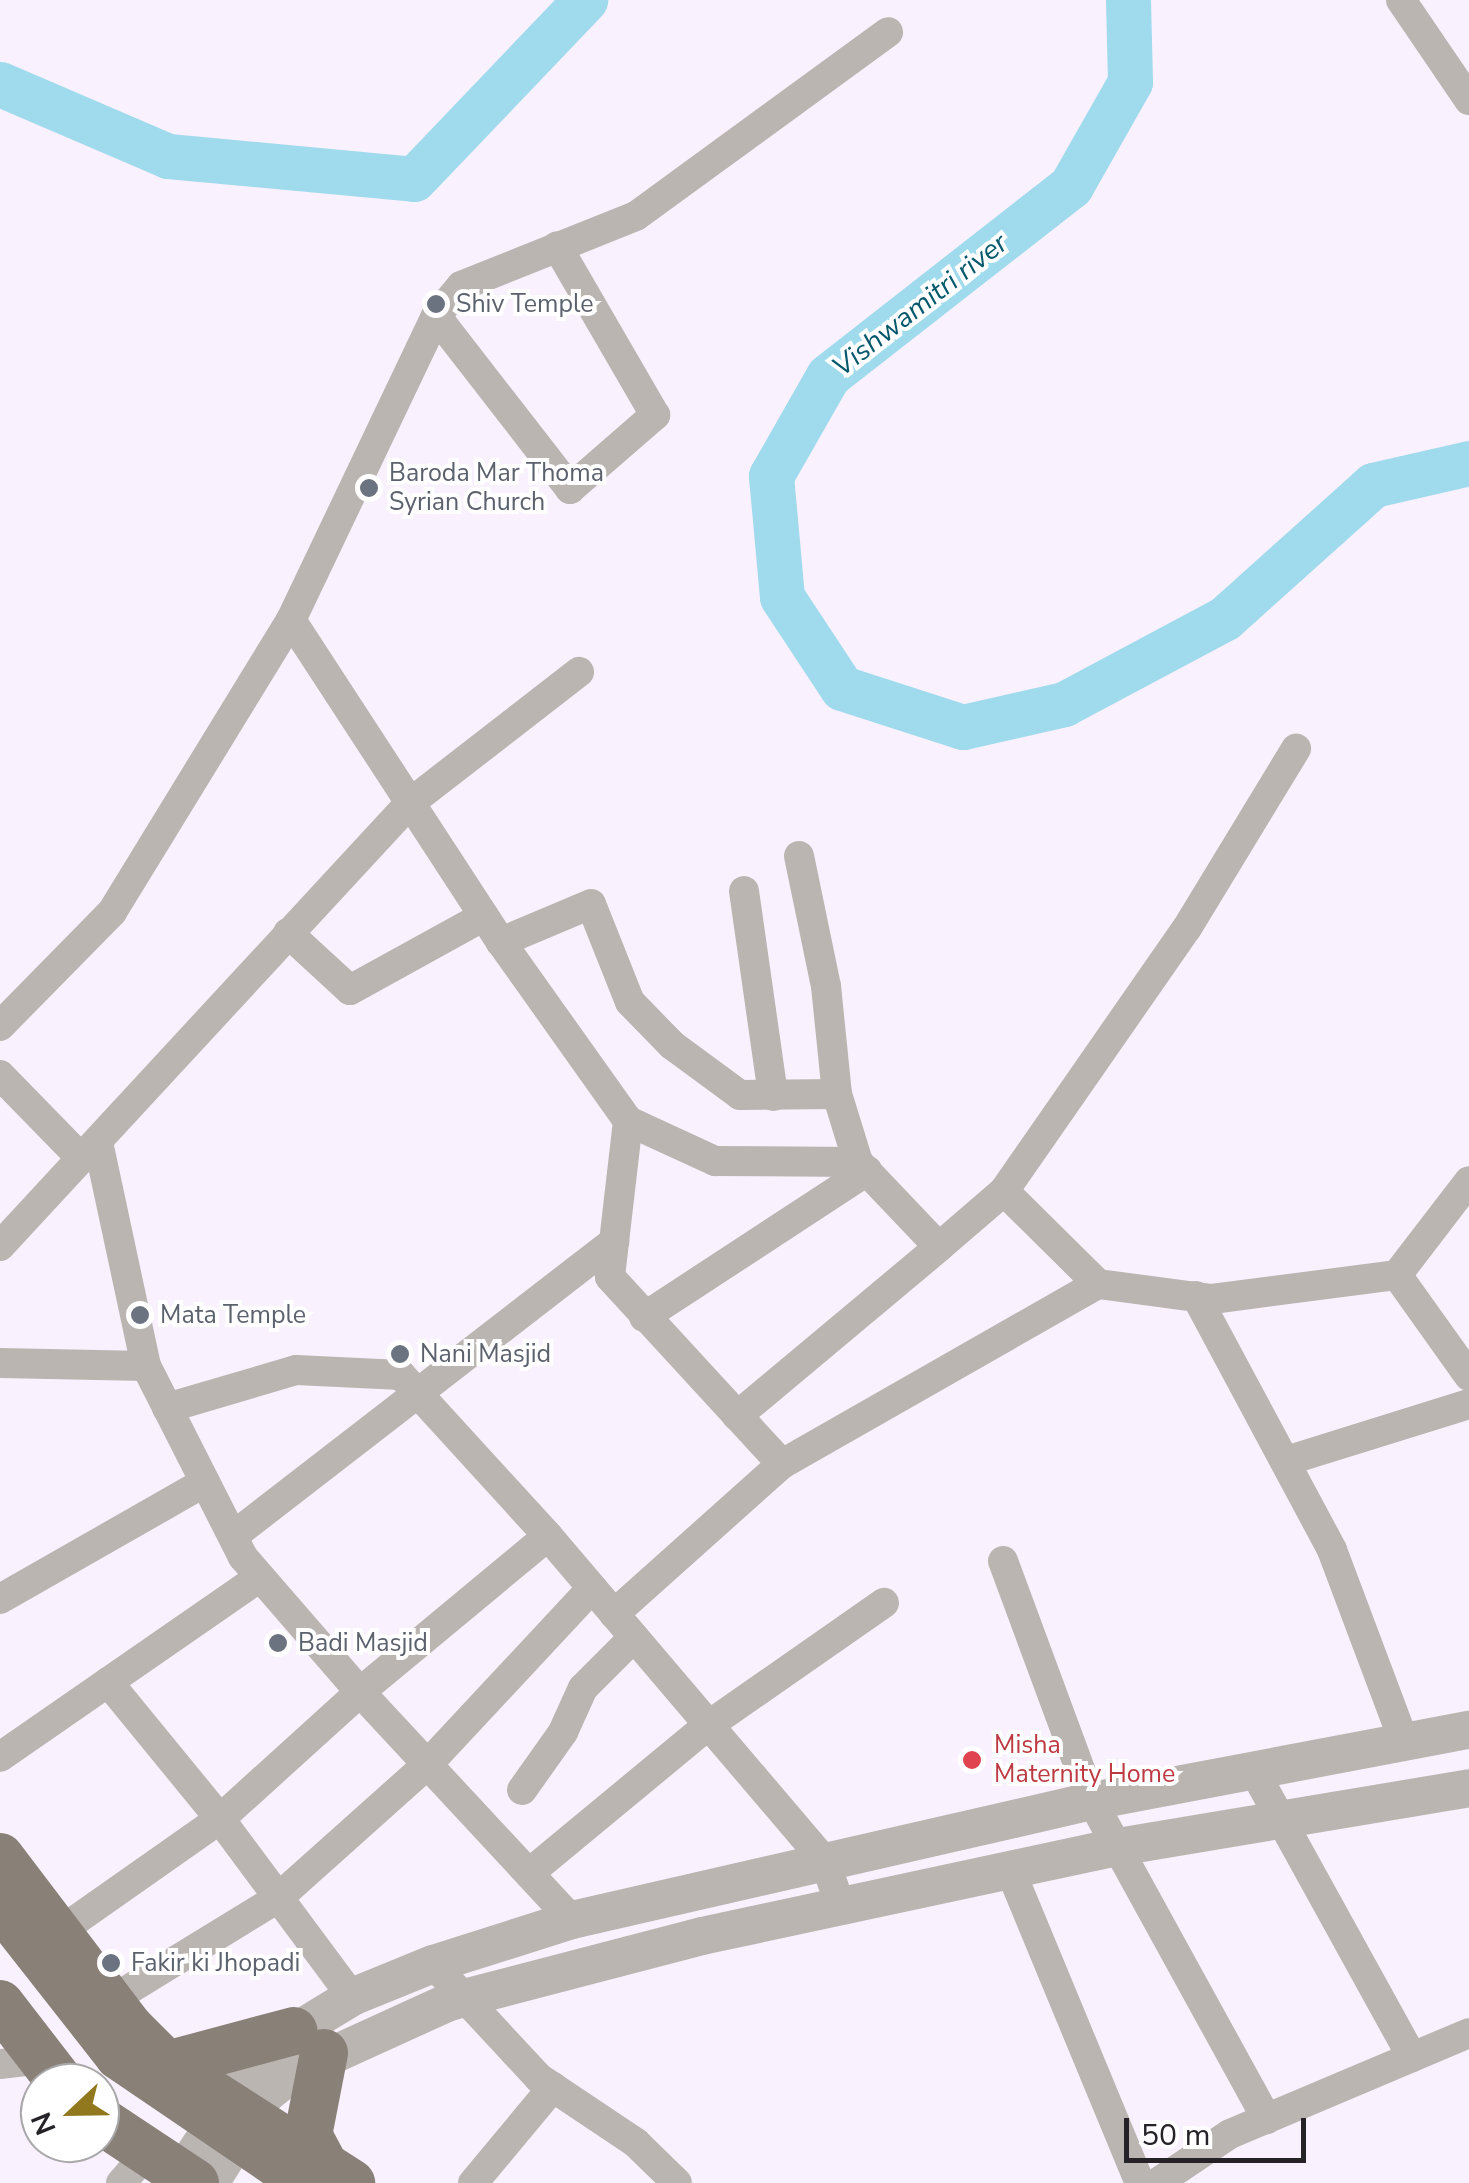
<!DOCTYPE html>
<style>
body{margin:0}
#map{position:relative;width:1469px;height:2183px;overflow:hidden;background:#f9f1fe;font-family:"Nunito Sans",sans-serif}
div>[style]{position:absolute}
.river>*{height:45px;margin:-22.5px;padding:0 22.5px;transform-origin:22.5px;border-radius:22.5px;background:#9fdaed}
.minor>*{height:30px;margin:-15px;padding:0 15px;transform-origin:15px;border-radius:15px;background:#bab5b1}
.tertiary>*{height:38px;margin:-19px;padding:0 19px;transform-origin:19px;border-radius:19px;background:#bab5b1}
.primary>*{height:48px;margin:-24px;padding:0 24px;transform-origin:24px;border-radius:24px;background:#898078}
.primary-bridge>*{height:48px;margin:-24px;padding:0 24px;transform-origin:24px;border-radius:24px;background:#898078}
.dots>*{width:28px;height:28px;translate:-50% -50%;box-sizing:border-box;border:5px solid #fff;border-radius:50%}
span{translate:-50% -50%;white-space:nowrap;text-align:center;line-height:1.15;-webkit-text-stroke:8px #fff;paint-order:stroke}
.worship-label{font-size:25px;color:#5b616d}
.left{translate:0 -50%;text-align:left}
.health-label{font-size:25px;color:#be3a42}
.water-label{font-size:28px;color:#04586c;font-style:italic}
.north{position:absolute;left:20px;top:2063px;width:100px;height:100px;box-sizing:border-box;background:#fff;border:2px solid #a8a7a9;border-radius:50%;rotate:248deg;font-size:28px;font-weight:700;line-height:40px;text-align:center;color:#262328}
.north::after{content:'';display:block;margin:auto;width:35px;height:45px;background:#91771d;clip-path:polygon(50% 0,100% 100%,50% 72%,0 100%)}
.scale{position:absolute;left:1124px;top:2118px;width:182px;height:45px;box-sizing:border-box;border:5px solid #262328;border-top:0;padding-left:12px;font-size:30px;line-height:35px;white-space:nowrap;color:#262328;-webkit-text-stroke:8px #fff;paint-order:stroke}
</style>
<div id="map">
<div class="river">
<i style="left:1128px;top:0;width:82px;rotate:88.6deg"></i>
<i style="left:1130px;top:82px;width:120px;rotate:119.6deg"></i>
<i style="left:1071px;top:186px;width:308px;rotate:142deg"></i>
<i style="left:828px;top:376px;width:115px;rotate:119.7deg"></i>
<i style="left:771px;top:476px;width:121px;rotate:84.8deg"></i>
<i style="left:782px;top:597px;width:109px;rotate:56.6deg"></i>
<i style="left:842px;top:688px;width:127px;rotate:17.9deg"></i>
<i style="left:963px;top:727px;width:104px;rotate:-12.8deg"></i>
<i style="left:1064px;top:704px;width:183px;rotate:-28.1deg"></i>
<i style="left:1225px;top:618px;width:199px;rotate:-41.9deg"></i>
<i style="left:1373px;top:485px;width:98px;rotate:-12.9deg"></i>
<i style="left:0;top:84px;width:183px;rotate:23.2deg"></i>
<i style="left:168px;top:156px;width:247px;rotate:5.3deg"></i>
<i style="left:414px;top:179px;width:248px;rotate:-46.3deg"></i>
</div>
<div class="minor">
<i style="left:1401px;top:0;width:121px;rotate:55.8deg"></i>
<i style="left:436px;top:316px;width:219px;rotate:52.2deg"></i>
<i style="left:570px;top:489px;width:113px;rotate:-41deg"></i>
<i style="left:655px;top:415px;width:195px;rotate:-120.1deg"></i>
<i style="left:291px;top:620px;width:384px;rotate:56.9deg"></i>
<i style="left:799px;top:856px;width:133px;rotate:78.3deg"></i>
<i style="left:826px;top:986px;width:109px;rotate:84.2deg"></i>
<i style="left:837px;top:1094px;width:97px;rotate:179.4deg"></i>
<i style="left:740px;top:1095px;width:84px;rotate:-143.7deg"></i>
<i style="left:672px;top:1045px;width:60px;rotate:-134.3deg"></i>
<i style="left:630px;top:1002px;width:105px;rotate:-111.7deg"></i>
<i style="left:591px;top:904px;width:98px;rotate:157.1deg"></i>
<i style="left:501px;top:942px;width:219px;rotate:54.6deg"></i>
<i style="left:628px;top:1121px;width:96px;rotate:24.7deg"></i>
<i style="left:715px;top:1161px;width:143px;rotate:0.4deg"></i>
<i style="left:858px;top:1162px;width:117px;rotate:46.4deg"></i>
<i style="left:939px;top:1247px;width:86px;rotate:-40.7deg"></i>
<i style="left:1004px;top:1191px;width:132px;rotate:44.7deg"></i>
<i style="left:1098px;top:1284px;width:115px;rotate:7.5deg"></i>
<i style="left:1212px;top:1299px;width:187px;rotate:-7.4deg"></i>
<i style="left:1397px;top:1275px;width:124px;rotate:54.5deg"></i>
<i style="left:744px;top:891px;width:207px;rotate:81.9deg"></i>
<i style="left:288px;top:933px;width:84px;rotate:42.6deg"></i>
<i style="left:350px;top:990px;width:153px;rotate:-28.9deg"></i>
<i style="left:0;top:1026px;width:160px;rotate:-45.5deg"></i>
<i style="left:112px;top:912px;width:342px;rotate:-58.5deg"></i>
<i style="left:291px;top:620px;width:337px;rotate:-64.5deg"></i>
<i style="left:436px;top:316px;width:39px;rotate:-50deg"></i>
<i style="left:461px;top:286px;width:188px;rotate:-21.8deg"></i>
<i style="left:636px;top:216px;width:312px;rotate:-36.1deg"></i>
<i style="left:0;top:1075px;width:117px;rotate:45.7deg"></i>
<i style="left:837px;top:1094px;width:71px;rotate:72.8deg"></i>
<i style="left:628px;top:1121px;width:157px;rotate:96.6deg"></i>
<i style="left:610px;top:1277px;width:254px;rotate:47.4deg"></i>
<i style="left:782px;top:1464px;width:364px;rotate:-29.7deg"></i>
<i style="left:1004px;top:1191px;width:320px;rotate:-55.2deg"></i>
<i style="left:1187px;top:928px;width:210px;rotate:-58.7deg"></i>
<i style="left:0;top:1246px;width:604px;rotate:-47.22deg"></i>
<i style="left:410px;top:803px;width:214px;rotate:-37.8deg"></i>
<i style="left:1397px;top:1275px;width:118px;rotate:-52.5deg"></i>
<i style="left:1196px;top:1296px;width:288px;rotate:61.8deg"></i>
<i style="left:1332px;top:1550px;width:202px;rotate:69.4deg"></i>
<i style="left:644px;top:1317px;width:267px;rotate:-33.2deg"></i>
<i style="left:0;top:1363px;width:146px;rotate:1.2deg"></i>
<i style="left:167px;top:1408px;width:134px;rotate:-16.4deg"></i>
<i style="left:296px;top:1370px;width:105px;rotate:2.7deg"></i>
<i style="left:401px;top:1375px;width:218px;rotate:47.6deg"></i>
<i style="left:737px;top:1416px;width:263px;rotate:-39.9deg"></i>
<i style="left:1286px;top:1461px;width:192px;rotate:-17.3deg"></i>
<i style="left:233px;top:1536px;width:482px;rotate:-37.7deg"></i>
<i style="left:1003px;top:1561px;width:256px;rotate:69.7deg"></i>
<i style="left:1092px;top:1801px;width:363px;rotate:61.2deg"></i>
<i style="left:0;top:1599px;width:236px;rotate:-29.7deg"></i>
<i style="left:614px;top:1614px;width:225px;rotate:-41.8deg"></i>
<i style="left:108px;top:1682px;width:177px;rotate:50.7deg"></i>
<i style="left:220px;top:1819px;width:222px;rotate:53.4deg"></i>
<i style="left:0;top:1757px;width:316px;rotate:-34.7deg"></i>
<i style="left:1253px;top:1769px;width:329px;rotate:61.1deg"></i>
<i style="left:522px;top:1790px;width:71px;rotate:-54.7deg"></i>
<i style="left:563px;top:1732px;width:48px;rotate:-65.6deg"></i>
<i style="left:583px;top:1688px;width:72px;rotate:-45deg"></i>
<i style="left:533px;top:1870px;width:224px;rotate:-39.6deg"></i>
<i style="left:706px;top:1727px;width:217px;rotate:-34.9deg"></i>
<i style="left:1011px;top:1872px;width:337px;rotate:67.5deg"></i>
<i style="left:572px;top:1920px;width:311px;rotate:-132.9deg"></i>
<i style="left:360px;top:1692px;width:244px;rotate:-39.7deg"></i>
<i style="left:548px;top:1536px;width:428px;rotate:49.6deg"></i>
<i style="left:825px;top:1862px;width:48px;rotate:70.4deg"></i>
<i style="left:59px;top:1932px;width:197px;rotate:-35.1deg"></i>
<i style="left:220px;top:1819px;width:189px;rotate:-42.2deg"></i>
<i style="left:360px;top:1692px;width:179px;rotate:-130.9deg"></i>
<i style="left:243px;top:1557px;width:214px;rotate:-116.9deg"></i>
<i style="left:146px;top:1366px;width:229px;rotate:-102.1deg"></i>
<i style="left:433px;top:1964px;width:156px;rotate:47.1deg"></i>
<i style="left:539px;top:2078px;width:117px;rotate:33.8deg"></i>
<i style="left:636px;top:2143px;width:57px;rotate:44.3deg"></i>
<i style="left:110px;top:2001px;width:197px;rotate:-31.5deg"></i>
<i style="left:278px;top:1898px;width:200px;rotate:-41.8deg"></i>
<i style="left:427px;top:1765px;width:242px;rotate:-47deg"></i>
<i style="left:0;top:2064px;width:42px;rotate:-6.8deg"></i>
<i style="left:121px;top:2183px;width:41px;rotate:-48.9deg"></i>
<i style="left:473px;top:2183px;width:125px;rotate:-50.2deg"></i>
<i style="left:1157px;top:2183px;width:88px;rotate:-33.9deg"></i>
<i style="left:1230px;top:2134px;width:259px;rotate:-22.9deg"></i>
</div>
<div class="tertiary">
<i style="left:181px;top:2174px;width:150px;rotate:-55.9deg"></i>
<i style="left:265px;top:2050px;width:102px;rotate:-31.3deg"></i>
<i style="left:352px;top:1997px;width:87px;rotate:-22.2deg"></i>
<i style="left:433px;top:1964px;width:146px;rotate:-17.6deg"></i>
<i style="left:572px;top:1920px;width:533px;rotate:-12.89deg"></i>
<i style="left:1092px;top:1801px;width:384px;rotate:-10.7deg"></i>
<i style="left:210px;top:2183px;width:104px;rotate:-58deg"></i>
<i style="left:265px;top:2095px;width:33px;rotate:-39deg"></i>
<i style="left:291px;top:2074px;width:174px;rotate:-24.5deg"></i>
<i style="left:449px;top:2002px;width:261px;rotate:-14.6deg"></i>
<i style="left:702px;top:1936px;width:425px;rotate:-12.1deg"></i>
<i style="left:1118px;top:1847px;width:356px;rotate:-9.5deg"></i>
</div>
<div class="primary">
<i style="left:0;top:1857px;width:215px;rotate:52.8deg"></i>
<i style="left:130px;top:2028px;width:52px;rotate:45deg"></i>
<i style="left:167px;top:2065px;width:219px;rotate:32.7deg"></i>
<i style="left:0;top:2004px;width:100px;rotate:52.3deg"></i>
<i style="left:324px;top:2053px;width:84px;rotate:101deg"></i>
<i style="left:308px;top:2135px;width:36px;rotate:62deg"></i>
<i style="left:167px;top:2065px;width:131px;rotate:-15deg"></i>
<i style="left:100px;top:2120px;width:114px;rotate:33.6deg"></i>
</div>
<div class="primary-bridge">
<i style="left:0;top:1904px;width:193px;rotate:51.9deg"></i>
<i style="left:119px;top:2056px;width:226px;rotate:34.2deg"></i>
</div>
<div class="dots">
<i style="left:436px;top:304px;background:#6b7280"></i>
<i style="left:369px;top:488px;background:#6b7280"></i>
<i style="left:140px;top:1315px;background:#6b7280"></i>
<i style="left:400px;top:1354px;background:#6b7280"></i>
<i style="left:278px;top:1643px;background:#6b7280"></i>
<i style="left:972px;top:1760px;background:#e0444e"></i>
<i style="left:111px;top:1963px;background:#6b7280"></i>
</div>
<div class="worship-label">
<span class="left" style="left:456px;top:304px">Shiv Temple</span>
<span class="left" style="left:389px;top:488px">Baroda Mar Thoma<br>Syrian Church</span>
<span class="left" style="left:160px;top:1315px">Mata Temple</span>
<span class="left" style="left:420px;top:1354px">Nani Masjid</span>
<span class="left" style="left:298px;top:1643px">Badi Masjid</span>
<span class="left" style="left:131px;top:1963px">Fakir ki Jhopadi</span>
</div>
<div class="health-label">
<span class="left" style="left:994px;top:1760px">Misha<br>Maternity Home</span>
</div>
<div class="water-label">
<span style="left:920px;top:305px;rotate:-38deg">Vishwamitri river</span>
</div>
<div class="north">N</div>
<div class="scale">50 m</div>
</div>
